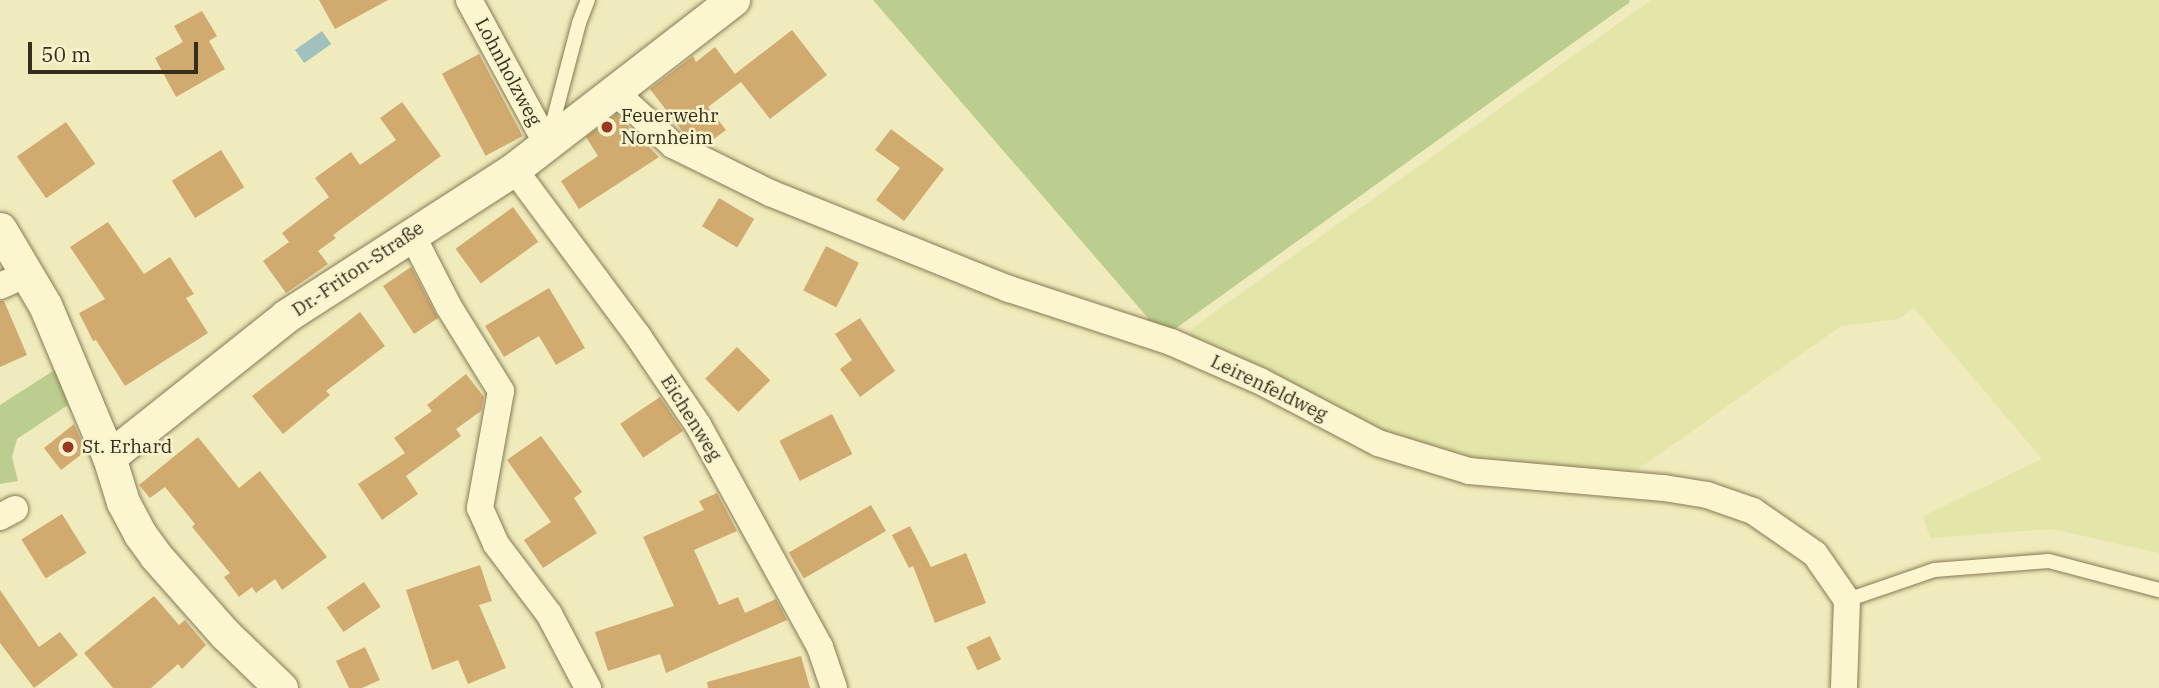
<!DOCTYPE html>
<meta charset="utf-8">
<style>
body{margin:0}
#map{position:relative;width:2159px;height:688px;overflow:hidden;background:#f0ebbc;font-family:"IBM Plex Serif",serif}
div>[style]{position:absolute}
.farmland>*{inset:0;background:#e4e6a9}
.green>*{inset:0;background:#bbce90}
.water>*{inset:0;background:#a0c1bd;transform-origin:0 0}
.building>*{inset:0;background:#d1aa6f;transform-origin:0 0}
.roads{filter:drop-shadow(0 0 2px #887a55) drop-shadow(0 0 2px #887a55)}
.service>*{height:14px;margin:-7px;padding:0 7px;transform-origin:7px;border-radius:7px;background:#fbf6cf}
.minor>*{height:26px;margin:-13px;padding:0 13px;transform-origin:13px;border-radius:13px;background:#fbf6cf}
.tertiary>*{height:33px;margin:-16.5px;padding:0 16.5px;transform-origin:16.5px;border-radius:16.5px;background:#fbf6cf}
.dots>*{width:19px;height:19px;translate:-50% -50%;box-sizing:border-box;border:4px solid #f7f3cc;border-radius:50%}
span{translate:-50% -50%;white-space:nowrap;text-align:center;line-height:1.15;-webkit-text-stroke:5px #f7f3cc;paint-order:stroke}
.street-label{font-size:19px;color:#362d1a}
.poi-label{font-size:19px;color:#362d1a}
.left{translate:0 -50%;text-align:left}
.scale{position:absolute;left:28px;top:42px;width:170px;height:32px;box-sizing:border-box;border:4px solid #362d1a;border-top:0;padding-left:9px;font-size:21px;line-height:24px;white-space:nowrap;color:#362d1a;-webkit-text-stroke:5px #f7f3cc;paint-order:stroke}
</style>
<div id="map">
<div class="farmland">
<i style="clip-path:polygon(1651px 0,2159px 0,2159px 553px,2052px 529px,1930px 538px,1923px 516px,2042px 459px,1914px 308px,1899px 319px,1841px 326px,1620px 482px,1426px 459px,1189px 341px,1190px 330px)"></i>
</div>
<div class="green">
<i style="clip-path:polygon(873px 0,1629px 0,1630px 2px,1168px 334px,1140px 325px,1148px 318px)"></i>
<i style="clip-path:polygon(56px 369px,68px 405px,17px 439px,12px 457px,18px 481px,0 484px,0 405px)"></i>
</div>
<div class="water">
<i style="left:322px;top:31px;width:16px;height:33px;rotate:55deg"></i>
</div>
<div class="building">
<i style="clip-path:polygon(319px 0,388px 0,335px 29px)"></i>
<i style="clip-path:polygon(202px 11px,217px 36px,209px 41px,225px 69px,176px 97px,155px 58px,183px 42px,174px 26px)"></i>
<i style="clip-path:polygon(792px 30px,827px 75px,770px 119px,741px 82px,708px 107px,726px 130px,707px 144px,683px 132px,650px 89px,693px 56px,696px 62px,715px 47px,735px 74px)"></i>
<i style="left:479px;top:54px;width:93px;height:42px;rotate:62deg"></i>
<i style="clip-path:polygon(402px 102px,441px 156px,333px 235px,336px 238px,318px 251px,328px 264px,286px 293px,263px 261px,289px 242px,282px 233px,329px 197px,315px 178px,351px 152px,360px 165px,396px 140px,380px 118px)"></i>
<i style="clip-path:polygon(616px 114px,659px 157px,579px 209px,561px 181px,598px 156px,586px 137px)"></i>
<i style="left:66px;top:122px;width:51px;height:60px;rotate:55deg"></i>
<i style="clip-path:polygon(891px 129px,944px 169px,904px 221px,876px 200px,900px 168px,875px 150px)"></i>
<i style="left:221px;top:150px;width:44px;height:58px;rotate:58deg"></i>
<i style="left:719px;top:198px;width:41px;height:33px;rotate:31deg"></i>
<i style="left:513px;top:207px;width:43px;height:71px;rotate:54deg"></i>
<i style="clip-path:polygon(108px 222px,144px 274px,170px 257px,194px 294px,186px 298px,208px 333px,125px 386px,96px 340px,93px 341px,79px 313px,105px 299px,70px 247px)"></i>
<i style="left:826px;top:246px;width:37px;height:50px;rotate:27deg"></i>
<i style="clip-path:polygon(411px 267px,438px 318px,414px 334px,383px 286px)"></i>
<i style="clip-path:polygon(549px 288px,585px 348px,556px 365px,539px 336px,504px 357px,485px 326px)"></i>
<i style="clip-path:polygon(0 301px,4px 301px,27px 355px,0 367px)"></i>
<i style="clip-path:polygon(360px 312px,385px 346px,326px 391px,330px 395px,283px 434px,252px 396px)"></i>
<i style="clip-path:polygon(860px 318px,895px 371px,860px 397px,840px 369px,852px 360px,835px 334px)"></i>
<i style="left:737px;top:347px;width:47px;height:45px;rotate:45deg"></i>
<i style="clip-path:polygon(466px 374px,484px 397px,481px 411px,456px 429px,461px 436px,406px 476px,418px 494px,382px 520px,358px 484px,405px 453px,394px 438px,432px 411px,427px 405px)"></i>
<i style="left:660px;top:397px;width:41px;height:48px;rotate:56deg"></i>
<i style="left:832px;top:414px;width:45px;height:59px;rotate:63deg"></i>
<i style="clip-path:polygon(74px 424px,86px 451px,61px 470px,44px 448px)"></i>
<i style="clip-path:polygon(541px 436px,582px 492px,574px 498px,597px 533px,543px 568px,524px 540px,551px 522px,507px 460px)"></i>
<i style="clip-path:polygon(198px 437px,239px 488px,260px 471px,327px 557px,282px 590px,275px 579px,256px 593px,252px 587px,239px 597px,224px 577px,230px 573px,192px 527px,195px 524px,165px 487px,150px 498px,139px 485px)"></i>
<i style="clip-path:polygon(717px 493px,737px 531px,694px 550px,719px 605px,738px 597px,745px 613px,776px 599px,787px 620px,666px 673px,660px 654px,608px 671px,595px 632px,674px 606px,643px 537px,704px 510px,699px 501px)"></i>
<i style="left:871px;top:505px;width:30px;height:95px;rotate:60deg"></i>
<i style="left:62px;top:514px;width:46px;height:48px;rotate:58deg"></i>
<i style="clip-path:polygon(910px 526px,931px 567px,966px 553px,986px 603px,935px 623px,913px 566px,909px 568px,892px 535px)"></i>
<i style="clip-path:polygon(480px 565px,492px 601px,479px 605px,506px 668px,468px 684px,458px 660px,432px 670px,406px 590px)"></i>
<i style="left:364px;top:582px;width:30px;height:45px;rotate:56deg"></i>
<i style="clip-path:polygon(0 590px,39px 647px,60px 632px,78px 655px,34px 688px,0 643px)"></i>
<i style="clip-path:polygon(154px 596px,179px 625px,185px 620px,206px 645px,182px 669px,178px 664px,151px 688px,113px 688px,84px 653px)"></i>
<i style="left:990px;top:636px;width:26px;height:26px;rotate:65deg"></i>
<i style="clip-path:polygon(365px 647px,380px 680px,362px 688px,349px 688px,336px 661px)"></i>
<i style="clip-path:polygon(801px 656px,810px 688px,708px 688px,707px 682px)"></i>
</div>
<div class="roads">
<div class="service">
<i style="left:550px;top:133px;width:114px;rotate:-75.2deg"></i>
<i style="left:579px;top:23px;width:25px;rotate:-69deg"></i>
<i style="left:1847px;top:600px;width:92px;rotate:-19deg"></i>
<i style="left:1934px;top:570px;width:115px;rotate:-4.5deg"></i>
<i style="left:2049px;top:561px;width:114px;rotate:14.8deg"></i>
</div>
<div class="minor">
<i style="left:469px;top:0;width:164px;rotate:61.6deg"></i>
<i style="left:614px;top:91px;width:80px;rotate:42.5deg"></i>
<i style="left:673px;top:145px;width:108px;rotate:26.3deg"></i>
<i style="left:770px;top:193px;width:258px;rotate:21.9deg"></i>
<i style="left:1009px;top:289px;width:170px;rotate:18.1deg"></i>
<i style="left:1171px;top:342px;width:97px;rotate:23.7deg"></i>
<i style="left:1260px;top:381px;width:133px;rotate:27.7deg"></i>
<i style="left:1378px;top:443px;width:95px;rotate:17.1deg"></i>
<i style="left:1469px;top:471px;width:196px;rotate:5deg"></i>
<i style="left:1664px;top:488px;width:44px;rotate:9.2deg"></i>
<i style="left:1707px;top:495px;width:49px;rotate:19.2deg"></i>
<i style="left:1753px;top:511px;width:75px;rotate:34.7deg"></i>
<i style="left:1815px;top:554px;width:56px;rotate:55.2deg"></i>
<i style="left:1847px;top:600px;width:88px;rotate:92deg"></i>
<i style="left:514px;top:169px;width:208px;rotate:53.4deg"></i>
<i style="left:638px;top:336px;width:107px;rotate:56deg"></i>
<i style="left:698px;top:425px;width:253px;rotate:61.2deg"></i>
<i style="left:820px;top:647px;width:43px;rotate:71.1deg"></i>
<i style="left:411px;top:233px;width:83px;rotate:62.8deg"></i>
<i style="left:449px;top:307px;width:99px;rotate:58.2deg"></i>
<i style="left:501px;top:391px;width:119px;rotate:100.2deg"></i>
<i style="left:480px;top:508px;width:39px;rotate:66deg"></i>
<i style="left:496px;top:544px;width:88px;rotate:52.9deg"></i>
<i style="left:549px;top:614px;width:84px;rotate:62.2deg"></i>
<i style="left:0;top:286px;width:30px;rotate:-24deg"></i>
<i style="left:0;top:517px;width:17px;rotate:-28deg"></i>
</div>
<div class="tertiary">
<i style="left:0;top:229px;width:88px;rotate:59.4deg"></i>
<i style="left:45px;top:305px;width:165px;rotate:67.2deg"></i>
<i style="left:109px;top:457px;width:47px;rotate:72.7deg"></i>
<i style="left:123px;top:502px;width:36px;rotate:62deg"></i>
<i style="left:140px;top:534px;width:26px;rotate:54deg"></i>
<i style="left:155px;top:555px;width:106px;rotate:48.5deg"></i>
<i style="left:225px;top:634px;width:78px;rotate:44deg"></i>
<i style="left:109px;top:457px;width:226px;rotate:-38.5deg"></i>
<i style="left:286px;top:316px;width:271px;rotate:-32.8deg"></i>
<i style="left:514px;top:169px;width:277px;rotate:-37.7deg"></i>
</div>
</div>
<div class="dots">
<i style="left:607px;top:127px;background:#9b3821"></i>
<i style="left:68px;top:447px;background:#9b3821"></i>
</div>
<div class="street-label">
<span style="left:508px;top:72px;rotate:62deg">Lohnholzweg</span>
<span style="left:358px;top:269px;rotate:-34deg">Dr.-Friton-Straße</span>
<span style="left:1269px;top:388px;rotate:26deg">Leirenfeldweg</span>
<span style="left:691px;top:418px;rotate:58deg">Eichenweg</span>
</div>
<div class="poi-label">
<span class="left" style="left:621px;top:127px">Feuerwehr<br>Nornheim</span>
<span class="left" style="left:82px;top:447px">St. Erhard</span>
</div>
<div class="scale">50 m</div>
</div>
